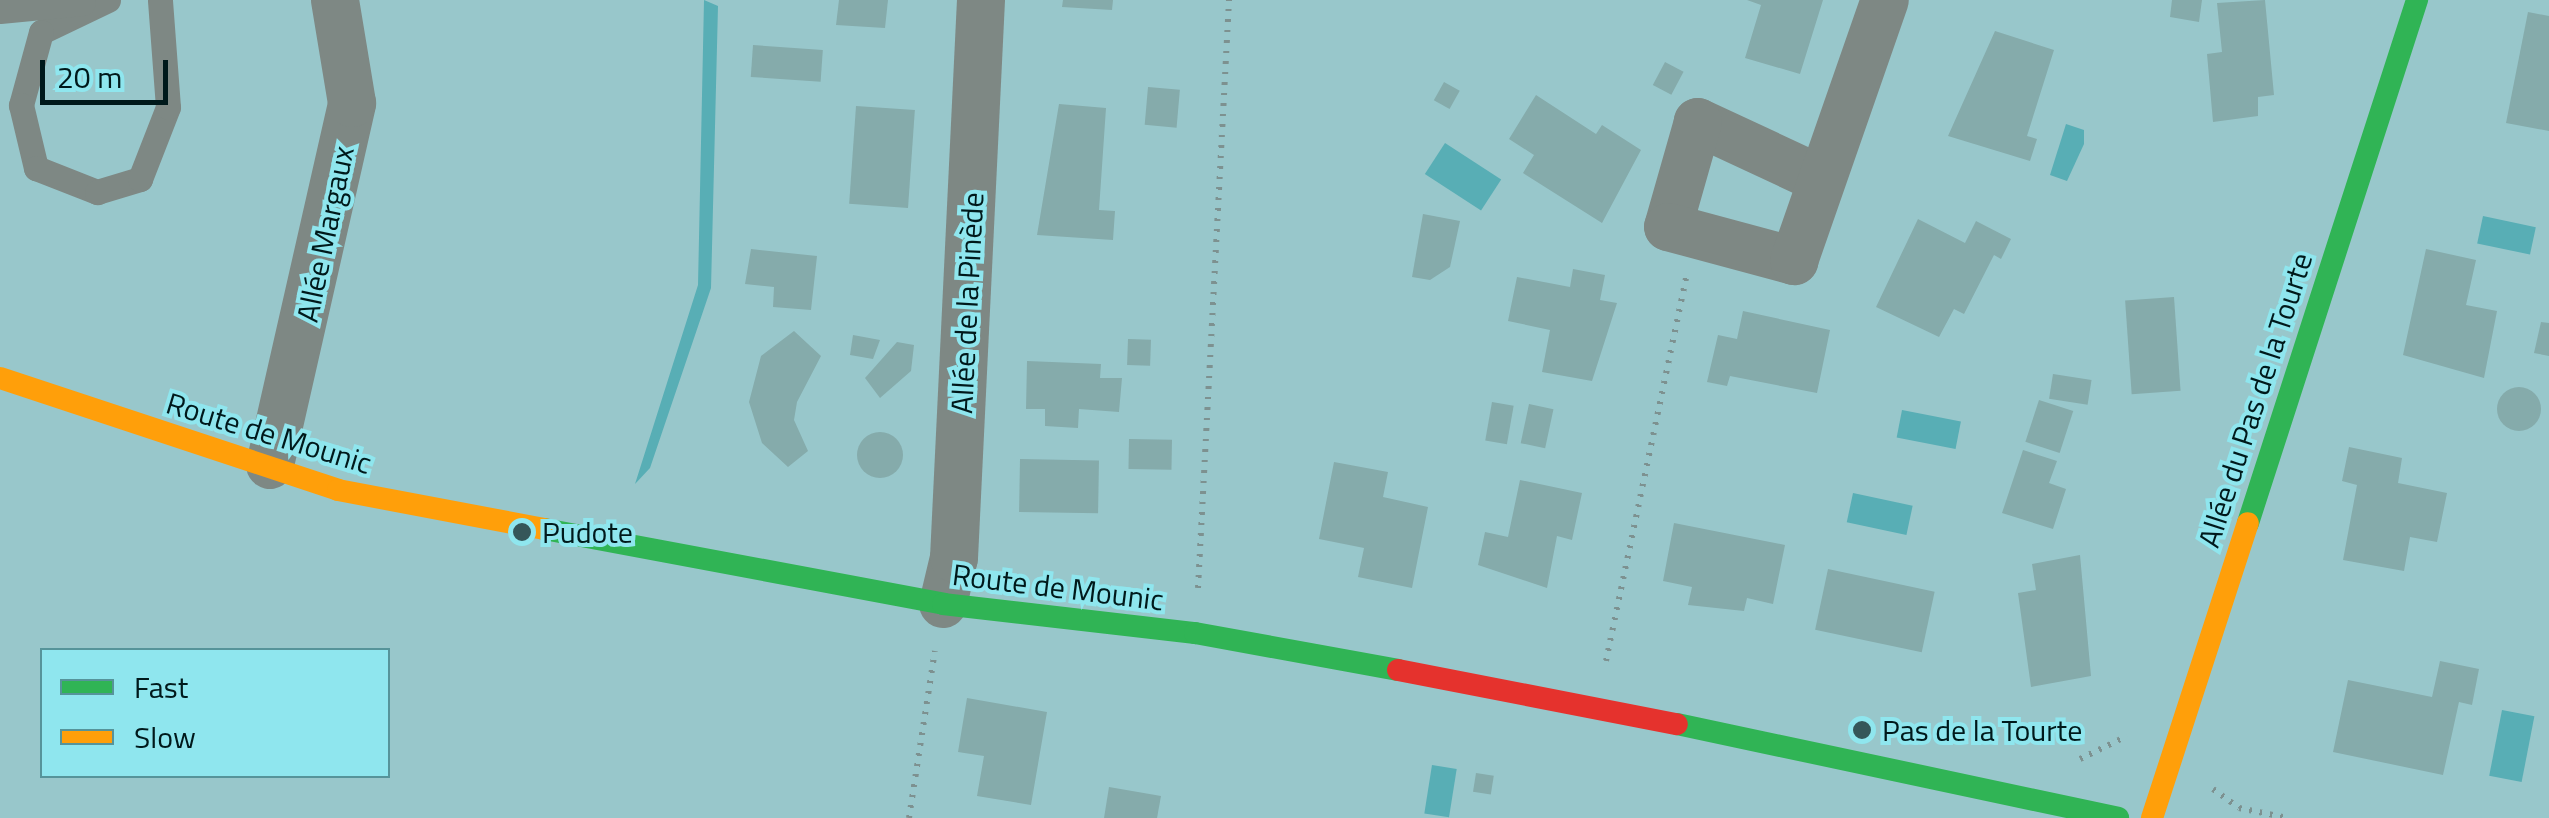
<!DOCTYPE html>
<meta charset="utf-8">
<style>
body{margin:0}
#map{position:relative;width:2549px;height:818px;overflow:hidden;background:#98c7cb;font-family:"Titillium Web",sans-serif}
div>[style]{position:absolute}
.water>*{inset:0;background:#58aeb5;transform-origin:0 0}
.building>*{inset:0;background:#85abab;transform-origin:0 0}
.round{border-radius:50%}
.path>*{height:6px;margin-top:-3px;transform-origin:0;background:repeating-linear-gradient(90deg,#7d9190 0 2.5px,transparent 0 10.5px)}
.lane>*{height:25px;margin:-12.5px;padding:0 12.5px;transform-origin:12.5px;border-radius:12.5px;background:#7e8884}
.street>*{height:48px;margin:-24px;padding:0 24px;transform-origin:24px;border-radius:24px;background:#7e8884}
.fast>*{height:22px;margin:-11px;padding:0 11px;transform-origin:11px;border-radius:11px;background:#30b455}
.slow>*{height:22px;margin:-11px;padding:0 11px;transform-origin:11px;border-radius:11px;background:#ff9f0a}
.jam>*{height:22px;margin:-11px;padding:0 11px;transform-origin:11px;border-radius:11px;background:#e5322d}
.dots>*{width:28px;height:28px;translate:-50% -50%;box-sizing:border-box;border:5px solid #8fe6ee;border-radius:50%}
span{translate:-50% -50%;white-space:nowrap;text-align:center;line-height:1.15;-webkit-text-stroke:8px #8fe6ee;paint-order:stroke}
.street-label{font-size:30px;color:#00191b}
.poi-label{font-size:30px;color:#00191b}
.left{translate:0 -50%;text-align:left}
.legend{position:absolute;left:40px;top:648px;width:350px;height:130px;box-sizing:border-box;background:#8fe6ee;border:2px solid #56949a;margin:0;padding:12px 18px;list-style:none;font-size:30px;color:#00191b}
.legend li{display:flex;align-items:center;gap:20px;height:50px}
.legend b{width:50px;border:2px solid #56949a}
.scale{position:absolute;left:40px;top:60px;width:128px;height:45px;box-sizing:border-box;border:5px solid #00191b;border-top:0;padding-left:12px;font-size:30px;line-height:35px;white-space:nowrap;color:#00191b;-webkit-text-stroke:8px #8fe6ee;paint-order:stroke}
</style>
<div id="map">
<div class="water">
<i style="clip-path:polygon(704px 0,718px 6px,711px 288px,650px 468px,635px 484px,698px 285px)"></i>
<i style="clip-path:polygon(2066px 124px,2084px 130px,2084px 144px,2067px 181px,2050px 175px)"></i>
<i style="left:1445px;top:143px;width:67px;height:37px;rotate:33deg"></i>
<i style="left:2483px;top:216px;width:54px;height:28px;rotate:12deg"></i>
<i style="left:1902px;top:410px;width:60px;height:28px;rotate:11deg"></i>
<i style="left:1853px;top:493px;width:61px;height:30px;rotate:12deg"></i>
<i style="left:2502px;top:710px;width:33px;height:67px;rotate:11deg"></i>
<i style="left:1432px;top:765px;width:25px;height:49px;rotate:9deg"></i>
</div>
<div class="building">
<i style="clip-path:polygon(839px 0,888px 0,885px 28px,836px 25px)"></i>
<i style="clip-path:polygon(1063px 0,1113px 0,1112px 10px,1062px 7px)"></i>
<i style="clip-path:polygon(1747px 0,1823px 0,1800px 74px,1745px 58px,1761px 5px)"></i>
<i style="clip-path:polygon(2172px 0,2202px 0,2199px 22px,2170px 17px)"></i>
<i style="clip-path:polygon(2265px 0,2274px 95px,2258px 97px,2258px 116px,2213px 122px,2207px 54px,2222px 52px,2217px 3px)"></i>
<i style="clip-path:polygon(2528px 12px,2549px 16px,2549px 131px,2506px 123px)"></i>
<i style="clip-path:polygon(1995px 31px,2054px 50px,2027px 136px,2037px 139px,2030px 161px,1948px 136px)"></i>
<i style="left:753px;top:45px;width:70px;height:32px;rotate:4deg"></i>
<i style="left:1665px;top:62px;width:21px;height:26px;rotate:28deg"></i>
<i style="left:1444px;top:82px;width:18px;height:21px;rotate:29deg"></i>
<i style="left:1148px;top:87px;width:32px;height:38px;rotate:5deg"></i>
<i style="clip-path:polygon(1536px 95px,1596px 134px,1602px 125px,1641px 150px,1602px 223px,1523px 173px,1534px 155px,1509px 139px)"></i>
<i style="clip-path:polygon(1059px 104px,1106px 108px,1099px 210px,1115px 211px,1113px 240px,1037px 235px)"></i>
<i style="left:856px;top:106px;width:59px;height:98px;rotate:4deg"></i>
<i style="clip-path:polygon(1423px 214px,1460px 221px,1450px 267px,1430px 280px,1412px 277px)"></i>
<i style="clip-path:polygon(1918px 219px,1965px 243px,1976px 221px,2011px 239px,2001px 259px,1994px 255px,1964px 314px,1954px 309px,1939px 337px,1876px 307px)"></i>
<i style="clip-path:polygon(751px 249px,817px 256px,811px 310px,773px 307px,774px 287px,745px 284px)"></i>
<i style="clip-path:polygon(2426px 249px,2476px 260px,2466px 305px,2497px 311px,2484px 378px,2403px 355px)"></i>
<i style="clip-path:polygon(1573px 269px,1605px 275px,1600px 300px,1617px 303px,1592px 381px,1542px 372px,1550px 330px,1508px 321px,1517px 277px,1570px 287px)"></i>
<i style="left:2174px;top:297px;width:94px;height:49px;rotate:86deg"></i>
<i style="clip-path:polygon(1743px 311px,1830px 330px,1817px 393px,1730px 376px,1727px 386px,1707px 382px,1718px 335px,1737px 339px)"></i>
<i style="clip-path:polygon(2541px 322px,2549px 323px,2549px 356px,2534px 353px)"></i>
<i style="clip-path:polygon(794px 331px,821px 356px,797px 402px,794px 420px,808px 451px,788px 467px,762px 443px,749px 402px,761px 356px)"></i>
<i style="clip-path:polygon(853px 335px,880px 340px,873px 359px,850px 355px)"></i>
<i style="left:1128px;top:339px;width:23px;height:26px;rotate:2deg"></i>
<i style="clip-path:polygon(897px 342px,914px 345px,911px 371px,880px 398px,865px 378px)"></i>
<i style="clip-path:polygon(1027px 361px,1101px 364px,1100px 378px,1122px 378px,1119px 412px,1079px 409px,1078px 428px,1045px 426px,1045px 409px,1026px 409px)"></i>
<i style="left:2053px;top:374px;width:39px;height:25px;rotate:9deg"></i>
<i class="round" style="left:2497px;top:387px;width:44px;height:44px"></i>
<i style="left:2039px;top:400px;width:36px;height:44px;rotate:18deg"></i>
<i style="left:1492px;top:402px;width:22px;height:39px;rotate:10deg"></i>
<i style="left:1529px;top:404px;width:25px;height:40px;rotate:12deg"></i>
<i class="round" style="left:857px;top:432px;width:46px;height:46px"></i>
<i style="left:1129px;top:439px;width:43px;height:30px;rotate:1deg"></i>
<i style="clip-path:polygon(2349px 447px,2402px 458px,2398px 483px,2447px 493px,2437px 542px,2410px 537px,2404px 571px,2343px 560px,2357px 485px,2342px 481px)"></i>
<i style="clip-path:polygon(2023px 450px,2057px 461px,2049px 483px,2066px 489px,2053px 529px,2002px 513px)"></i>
<i style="left:1020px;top:459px;width:79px;height:53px;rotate:1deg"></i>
<i style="clip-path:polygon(1334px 462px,1388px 472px,1383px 497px,1428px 507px,1412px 588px,1358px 577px,1364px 548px,1319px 539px)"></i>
<i style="clip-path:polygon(1520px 480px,1582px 493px,1572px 540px,1557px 536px,1547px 588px,1478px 565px,1485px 532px,1508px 537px)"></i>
<i style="clip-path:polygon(1674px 523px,1785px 545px,1773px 604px,1747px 598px,1744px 611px,1688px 605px,1692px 587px,1663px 581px)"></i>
<i style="clip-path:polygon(2080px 555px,2091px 676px,2031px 687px,2018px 593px,2036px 590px,2032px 564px)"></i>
<i style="left:1828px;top:569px;width:109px;height:62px;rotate:12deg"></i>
<i style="clip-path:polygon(2440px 661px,2479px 669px,2472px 705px,2459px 702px,2443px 775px,2333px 752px,2348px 680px,2432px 697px)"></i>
<i style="clip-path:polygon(967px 698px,1047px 712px,1031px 805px,977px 796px,984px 756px,958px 752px)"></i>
<i style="left:1476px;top:773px;width:18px;height:19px;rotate:9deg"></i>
<i style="clip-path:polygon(1109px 787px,1161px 796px,1157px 818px,1104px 818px)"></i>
</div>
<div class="path">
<i style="left:1198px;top:588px;width:589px;rotate:-86.98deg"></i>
<i style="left:1606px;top:661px;width:392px;rotate:-78.2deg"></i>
<i style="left:2080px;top:759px;width:52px;rotate:-26.1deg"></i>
<i style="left:2213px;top:789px;width:32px;rotate:36deg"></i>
<i style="left:2239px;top:808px;width:50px;rotate:11.5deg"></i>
<i style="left:909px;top:818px;width:169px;rotate:-81.2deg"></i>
</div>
<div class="lane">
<i style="left:108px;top:0;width:74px;rotate:154.5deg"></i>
<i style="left:41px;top:32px;width:76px;rotate:105.3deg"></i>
<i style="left:21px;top:105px;width:65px;rotate:76.6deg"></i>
<i style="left:36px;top:168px;width:66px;rotate:21.5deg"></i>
<i style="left:97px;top:192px;width:45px;rotate:-16.8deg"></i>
<i style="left:140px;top:179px;width:77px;rotate:-68.7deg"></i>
<i style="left:168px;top:107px;width:107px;rotate:-94.3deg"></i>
<i style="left:0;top:11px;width:83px;rotate:-5.5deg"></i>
</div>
<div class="street">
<i style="left:1820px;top:179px;width:135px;rotate:-155deg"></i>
<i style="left:1698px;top:122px;width:109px;rotate:105.9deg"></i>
<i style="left:1668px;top:227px;width:131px;rotate:15.1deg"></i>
<i style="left:1794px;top:261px;width:276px;rotate:-70.8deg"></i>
<i style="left:270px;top:465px;width:371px;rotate:-77.2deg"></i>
<i style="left:352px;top:103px;width:104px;rotate:-99.4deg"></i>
<i style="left:943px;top:604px;width:47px;rotate:-76.6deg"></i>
<i style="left:954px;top:558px;width:559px;rotate:-87.23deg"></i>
</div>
<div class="fast">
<i style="left:2248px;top:523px;width:550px;rotate:-72.09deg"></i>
<i style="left:544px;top:529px;width:406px;rotate:10.6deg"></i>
<i style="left:943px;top:604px;width:254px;rotate:6.6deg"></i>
<i style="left:1195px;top:633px;width:206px;rotate:10.3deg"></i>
<i style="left:1677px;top:724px;width:451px;rotate:12deg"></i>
</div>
<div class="slow">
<i style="left:0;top:378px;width:356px;rotate:18.3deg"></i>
<i style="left:338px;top:490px;width:210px;rotate:10.7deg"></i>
<i style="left:2152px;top:818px;width:310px;rotate:-72deg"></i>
</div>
<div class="jam">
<i style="left:1398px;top:670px;width:284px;rotate:11deg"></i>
</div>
<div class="dots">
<i style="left:522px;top:532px;background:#355659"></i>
<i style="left:1862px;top:730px;background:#355659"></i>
</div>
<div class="street-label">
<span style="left:325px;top:234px;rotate:-78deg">Allée Margaux</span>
<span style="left:967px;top:303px;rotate:-87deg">Allée de la Pinède</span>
<span style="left:2255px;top:400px;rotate:-72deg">Allée du Pas de la Tourte</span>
<span style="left:269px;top:433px;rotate:17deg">Route de Mounic</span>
<span style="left:1058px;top:587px;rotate:7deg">Route de Mounic</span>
</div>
<div class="poi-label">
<span class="left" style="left:542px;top:532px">Pudote</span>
<span class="left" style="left:1882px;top:730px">Pas de la Tourte</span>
</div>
<ul class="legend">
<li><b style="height:12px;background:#30b455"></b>Fast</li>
<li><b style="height:12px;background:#ff9f0a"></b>Slow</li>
</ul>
<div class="scale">20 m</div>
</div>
